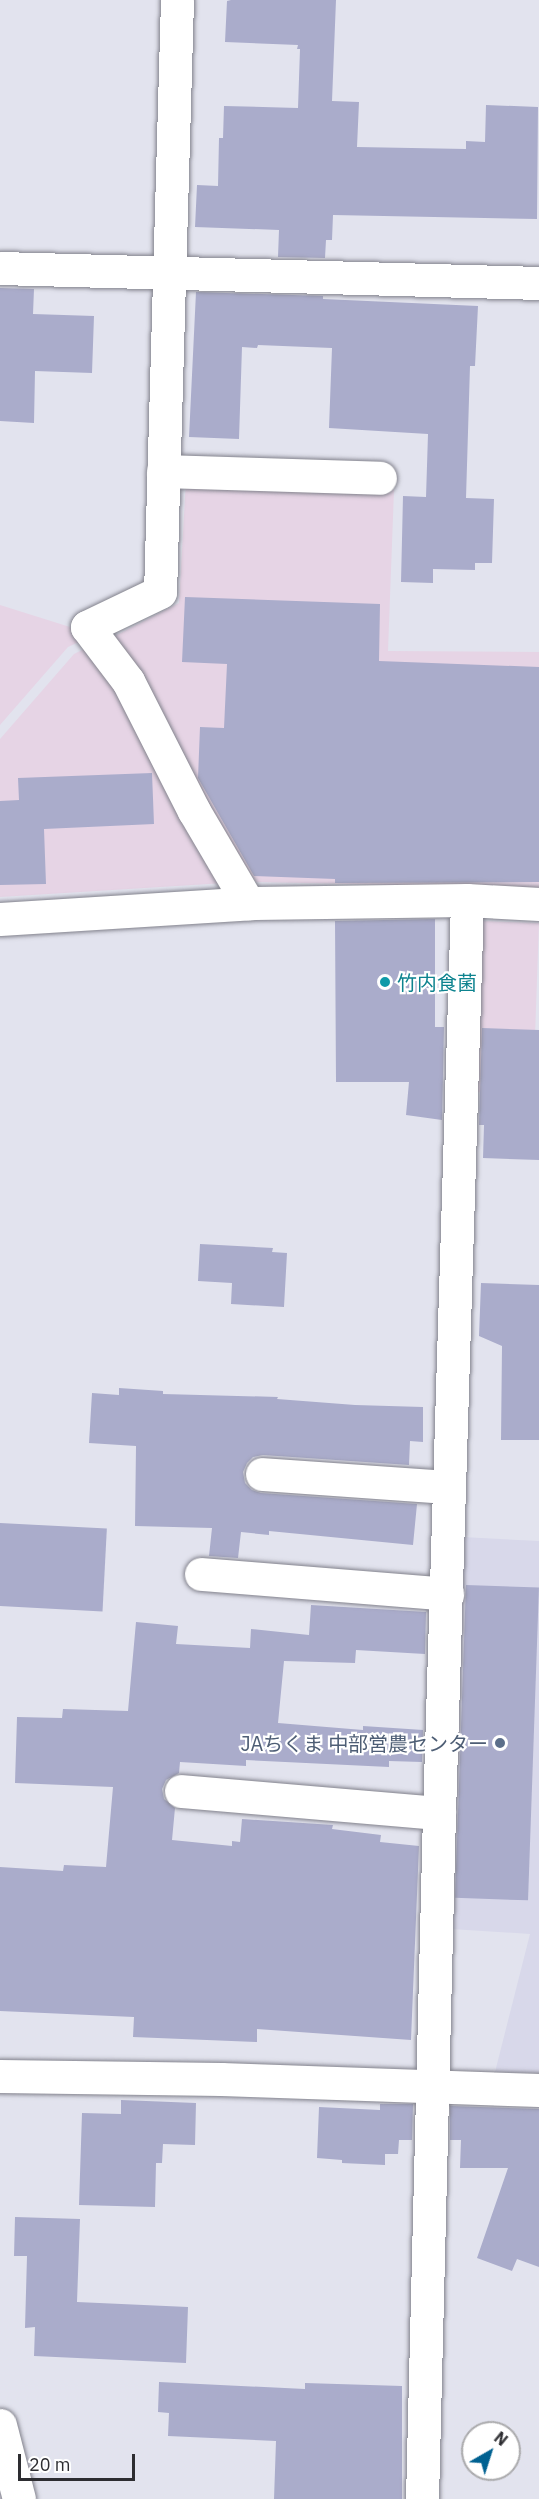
<!DOCTYPE html>
<meta charset="utf-8">
<style>
body{margin:0}
#map{position:relative;width:539px;height:2499px;overflow:hidden;background:#e2e3ee;font-family:"IBM Plex Sans","Noto Sans JP",sans-serif}
div>[style]{position:absolute}
.built>*{inset:0;background:#d8d8ea}
.industrial>*{inset:0;background:#e6d4e5;transform-origin:0 0}
.building>*{inset:0;background:#aaaccb;transform-origin:0 0}
.roads{filter:drop-shadow(0 0 2px #82828c) drop-shadow(0 0 2px #82828c)}
.minor>*{height:33px;margin:-16.5px;padding:0 16.5px;transform-origin:16.5px;border-radius:16.5px;background:#fff}
.dots>*{width:16px;height:16px;translate:-50% -50%;box-sizing:border-box;border:3px solid #fff;border-radius:50%}
span{translate:-50% -50%;white-space:nowrap;text-align:center;line-height:1.15;-webkit-text-stroke:4.5px #fff;paint-order:stroke}
.culture-label{font-size:20px;color:#0d838f}
.left{translate:0 -50%;text-align:left}
.service-label{font-size:20px;color:#4e5e75}
.right{translate:-100% -50%;text-align:right}
.north{position:absolute;left:461px;top:2421px;width:60px;height:60px;box-sizing:border-box;background:#fff;border:2px solid #ababad;border-radius:50%;rotate:39deg;font-size:16px;font-weight:700;line-height:24px;text-align:center;color:#2d2d31}
.north::after{content:'';display:block;margin:auto;width:21px;height:27px;background:#006191;clip-path:polygon(50% 0,100% 100%,50% 72%,0 100%)}
.scale{position:absolute;left:18px;top:2454px;width:117px;height:27px;box-sizing:border-box;border:3px solid #2d2d31;border-top:0;padding-left:8px;font-size:18px;line-height:21px;white-space:nowrap;color:#2d2d31;-webkit-text-stroke:4px #fff;paint-order:stroke}
</style>
<div id="map">
<div class="built">
<i style="clip-path:polygon(462px 1537px,539px 1541px,539px 2073px,495px 2072px,530px 1934px,451px 1929px)"></i>
</div>
<div class="industrial">
<i style="clip-path:polygon(186px 480px,394px 490px,388px 651px,539px 652px,539px 888px,256px 882px,204px 806px,111px 638px,179px 603px)"></i>
<i style="clip-path:polygon(0 605px,70px 627px,81px 641px,68px 647px,0 725px)"></i>
<i style="clip-path:polygon(86px 648px,122px 693px,225px 883px,0 897px,0 739px,74px 654px)"></i>
<i style="left:481px;top:921px;width:58px;height:171px;rotate:2deg"></i>
</div>
<div class="building">
<i style="clip-path:polygon(231px 0,336px 0,332px 101px,359px 102px,357px 147px,466px 149px,466px 141px,485px 142px,486px 105px,538px 107px,537px 219px,333px 215px,332px 240px,326px 240px,325px 258px,278px 257px,279px 230px,195px 227px,197px 185px,218px 186px,219px 138px,223px 138px,224px 106px,298px 108px,300px 49px,297px 49px,298px 45px,225px 42px,227px 1px)"></i>
<i style="clip-path:polygon(0 288px,34px 289px,33px 314px,94px 316px,92px 373px,35px 371px,34px 423px,0 421px)"></i>
<i style="clip-path:polygon(196px 292px,323px 296px,323px 299px,478px 306px,475px 366px,470px 366px,466px 498px,494px 499px,492px 563px,475px 563px,475px 570px,433px 569px,433px 583px,401px 582px,403px 496px,426px 497px,428px 434px,329px 428px,332px 348px,258px 345px,257px 348px,242px 347px,239px 439px,189px 437px)"></i>
<i style="clip-path:polygon(185px 597px,380px 604px,379px 661px,539px 667px,539px 882px,335px 883px,335px 879px,254px 876px,198px 778px,200px 727px,224px 728px,227px 664px,182px 662px)"></i>
<i style="clip-path:polygon(152px 773px,154px 824px,44px 829px,46px 884px,0 885px,0 801px,19px 800px,18px 778px)"></i>
<i style="clip-path:polygon(435px 919px,435px 1027px,444px 1027px,442px 1120px,406px 1115px,409px 1082px,336px 1082px,335px 921px)"></i>
<i style="clip-path:polygon(482px 1028px,539px 1030px,539px 1160px,483px 1158px,484px 1125px,479px 1125px)"></i>
<i style="clip-path:polygon(200px 1244px,273px 1248px,272px 1252px,287px 1253px,284px 1307px,231px 1304px,232px 1283px,198px 1281px)"></i>
<i style="clip-path:polygon(481px 1283px,539px 1285px,539px 1440px,501px 1440px,502px 1346px,479px 1336px)"></i>
<i style="clip-path:polygon(119px 1388px,163px 1391px,163px 1394px,278px 1397px,277px 1399px,355px 1405px,423px 1407px,423px 1442px,410px 1441px,409px 1465px,263px 1455px,253px 1457px,247px 1463px,243px 1472px,245px 1483px,252px 1490px,261px 1493px,417px 1504px,413px 1545px,269px 1531px,269px 1535px,241px 1532px,238px 1558px,209px 1556px,212px 1528px,135px 1526px,136px 1446px,89px 1443px,92px 1393px,119px 1395px)"></i>
<i style="left:0;top:1523px;width:107px;height:83px;rotate:3deg"></i>
<i style="left:466px;top:1585px;width:73px;height:313px;rotate:2deg"></i>
<i style="clip-path:polygon(311px 1605px,426px 1612px,425px 1654px,356px 1650px,355px 1663px,284px 1661px,278px 1723px,363px 1730px,363px 1726px,423px 1730px,422px 1762px,389px 1761px,389px 1767px,246px 1760px,246px 1766px,180px 1762px,179px 1773px,166px 1780px,162px 1789px,164px 1799px,175px 1808px,172px 1840px,232px 1846px,232px 1841px,240px 1842px,242px 1819px,333px 1825px,332px 1829px,381px 1835px,380px 1842px,419px 1846px,411px 2040px,257px 2029px,257px 2042px,133px 2037px,134px 2017px,0 2011px,0 1867px,63px 1871px,64px 1865px,106px 1867px,113px 1787px,15px 1783px,17px 1717px,62px 1718px,63px 1709px,128px 1711px,136px 1622px,178px 1626px,176px 1644px,250px 1648px,251px 1629px,309px 1635px)"></i>
<i style="clip-path:polygon(121px 2100px,196px 2103px,195px 2145px,163px 2144px,162px 2163px,156px 2163px,155px 2207px,79px 2205px,82px 2113px,121px 2114px)"></i>
<i style="clip-path:polygon(380px 2104px,413px 2104px,412px 2140px,399px 2140px,398px 2154px,385px 2154px,385px 2165px,342px 2163px,342px 2160px,317px 2158px,319px 2107px,380px 2110px)"></i>
<i style="clip-path:polygon(450px 2106px,539px 2109px,539px 2267px,517px 2259px,512px 2271px,477px 2258px,508px 2168px,460px 2168px,461px 2140px,450px 2140px)"></i>
<i style="clip-path:polygon(15px 2217px,80px 2219px,77px 2302px,188px 2307px,186px 2363px,34px 2356px,35px 2327px,25px 2328px,27px 2256px,14px 2256px)"></i>
<i style="clip-path:polygon(159px 2382px,305px 2389px,305px 2383px,402px 2386px,402px 2499px,274px 2499px,276px 2441px,168px 2436px,169px 2413px,158px 2412px)"></i>
</div>
<div class="roads">
<div class="minor">
<i style="left:177px;top:0;width:592px;rotate:91.64deg"></i>
<i style="left:160px;top:592px;width:81px;rotate:154.4deg"></i>
<i style="left:87px;top:627px;width:68px;rotate:52.8deg"></i>
<i style="left:128px;top:681px;width:146px;rotate:63.1deg"></i>
<i style="left:194px;top:811px;width:107px;rotate:59.6deg"></i>
<i style="left:0;top:268px;width:539px;rotate:1.59deg"></i>
<i style="left:163px;top:471px;width:217px;rotate:1.8deg"></i>
<i style="left:0;top:919px;width:255px;rotate:-3.6deg"></i>
<i style="left:254px;top:903px;width:213px;rotate:-0.8deg"></i>
<i style="left:467px;top:900px;width:72px;rotate:3.2deg"></i>
<i style="left:262px;top:1474px;width:187px;rotate:4deg"></i>
<i style="left:201px;top:1574px;width:247px;rotate:4.6deg"></i>
<i style="left:181px;top:1791px;width:259px;rotate:4.9deg"></i>
<i style="left:0;top:2076px;width:221px;rotate:0.8deg"></i>
<i style="left:221px;top:2079px;width:318px;rotate:2deg"></i>
<i style="left:0;top:2425px;width:76px;rotate:75.6deg"></i>
<i style="left:422px;top:2499px;width:686px;rotate:-88.58deg"></i>
<i style="left:439px;top:1813px;width:913px;rotate:-88.24deg"></i>
</div>
</div>
<div class="dots">
<i style="left:385px;top:982px;background:#0f9aa8"></i>
<i style="left:500px;top:1743px;background:#5c6f8a"></i>
</div>
<div class="culture-label">
<span class="left" style="left:397px;top:982px">竹内食菌</span>
</div>
<div class="service-label">
<span class="right" style="left:488px;top:1743px">JAちくま 中部営農センター</span>
</div>
<div class="north">N</div>
<div class="scale">20 m</div>
</div>
